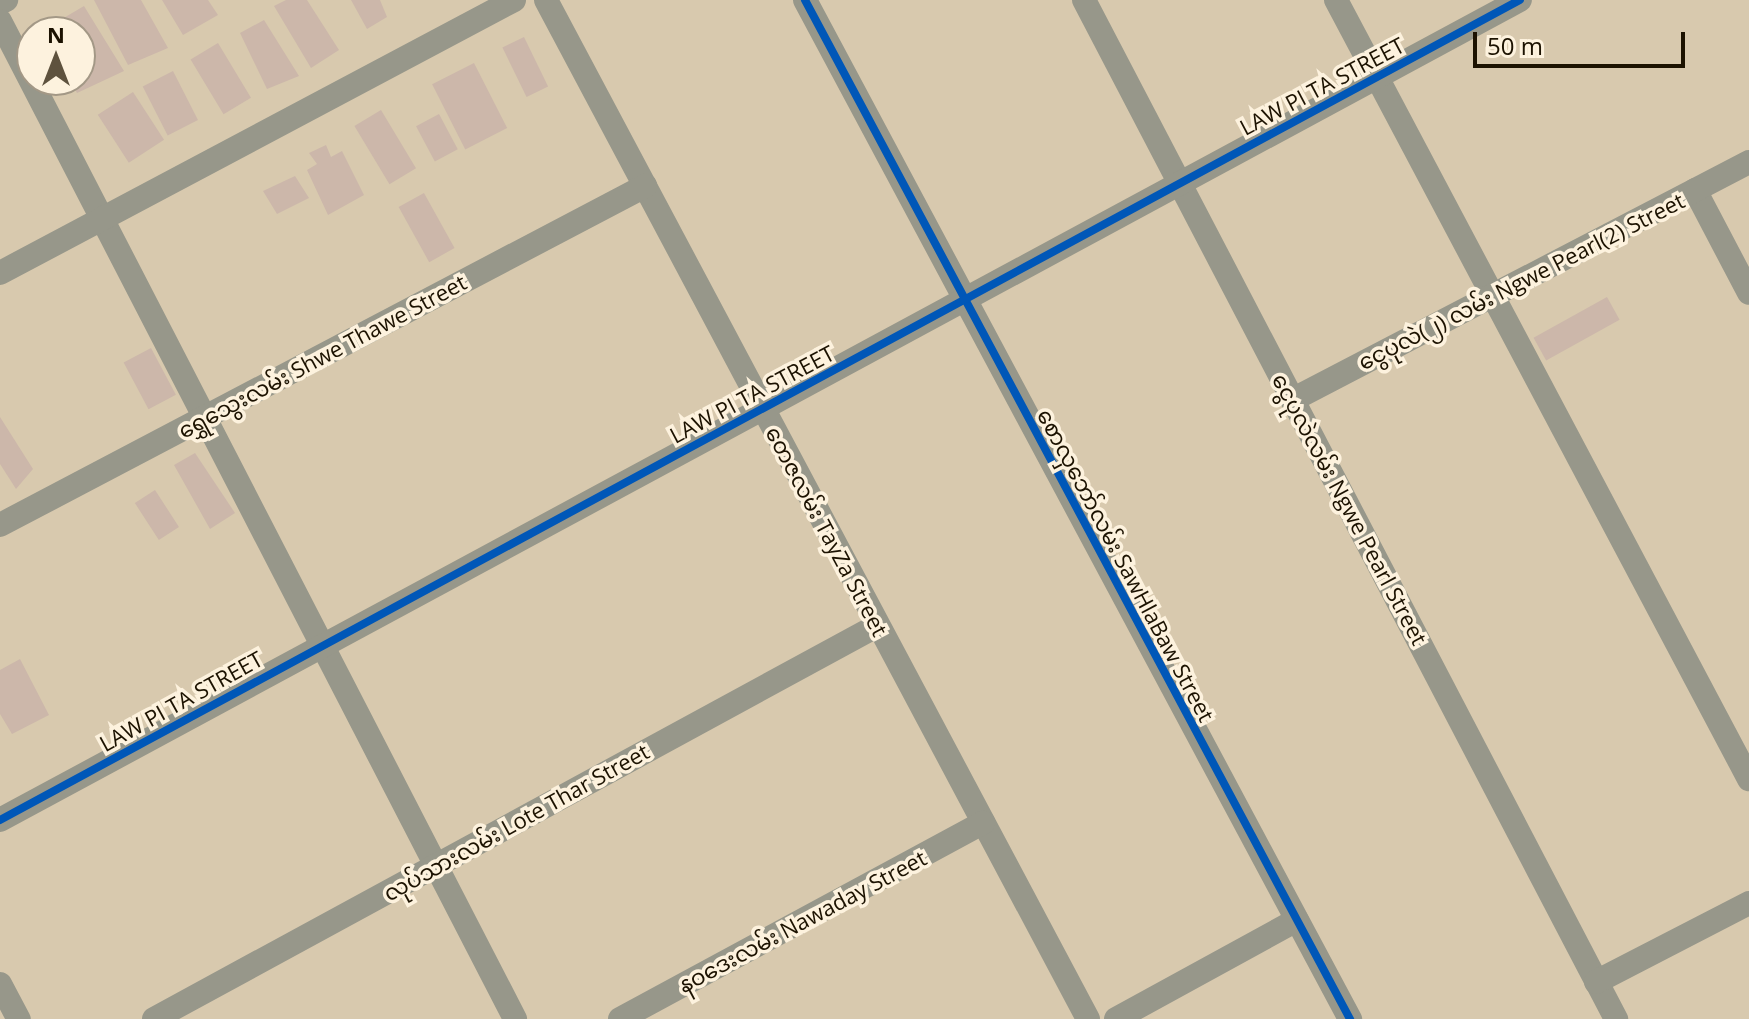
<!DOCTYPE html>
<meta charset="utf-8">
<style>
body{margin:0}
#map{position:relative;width:1749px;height:1019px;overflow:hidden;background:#d8c9ae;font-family:"Open Sans","Noto Sans Myanmar",sans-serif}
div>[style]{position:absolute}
.building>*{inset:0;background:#ccb7aa;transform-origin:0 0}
.minor>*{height:24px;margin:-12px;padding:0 12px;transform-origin:12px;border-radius:12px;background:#97978a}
.cycleway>*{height:8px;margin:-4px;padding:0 4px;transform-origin:4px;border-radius:4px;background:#0057b8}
span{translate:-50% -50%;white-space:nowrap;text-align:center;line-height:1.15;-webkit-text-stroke:7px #fdf2de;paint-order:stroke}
.street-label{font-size:22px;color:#1c1201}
.north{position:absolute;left:16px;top:16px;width:80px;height:80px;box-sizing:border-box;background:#fdf2de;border:2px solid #a39886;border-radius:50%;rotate:0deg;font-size:22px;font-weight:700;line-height:32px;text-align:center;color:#1c1201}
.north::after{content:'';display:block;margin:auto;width:28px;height:36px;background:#5e523e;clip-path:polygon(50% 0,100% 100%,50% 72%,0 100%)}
.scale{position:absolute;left:1473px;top:32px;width:212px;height:36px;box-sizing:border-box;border:4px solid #1c1201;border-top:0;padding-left:10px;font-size:24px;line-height:28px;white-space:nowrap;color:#1c1201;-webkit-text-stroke:6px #fdf2de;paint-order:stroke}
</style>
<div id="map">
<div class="building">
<i style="clip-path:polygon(94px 0,141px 0,168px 48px,128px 65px)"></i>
<i style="clip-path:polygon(162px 0,208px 0,218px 15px,183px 35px)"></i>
<i style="clip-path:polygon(286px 0,307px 0,339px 50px,311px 68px,274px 6px)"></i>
<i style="clip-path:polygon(351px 0,380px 0,387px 17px,367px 29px)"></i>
<i style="clip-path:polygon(84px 6px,124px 71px,77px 93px,70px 80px,80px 80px,80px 32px,40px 32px)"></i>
<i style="clip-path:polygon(264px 20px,299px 76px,267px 89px,240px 33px)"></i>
<i style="left:524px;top:37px;width:55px;height:24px;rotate:64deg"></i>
<i style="left:218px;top:43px;width:64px;height:32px;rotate:59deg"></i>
<i style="left:474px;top:63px;width:73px;height:47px;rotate:63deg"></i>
<i style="left:173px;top:71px;width:55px;height:34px;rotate:63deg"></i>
<i style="left:133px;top:92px;width:57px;height:42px;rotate:57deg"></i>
<i style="left:381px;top:110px;width:68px;height:31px;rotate:59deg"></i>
<i style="left:439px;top:114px;width:40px;height:26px;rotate:62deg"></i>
<i style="clip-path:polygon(326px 145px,331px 157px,342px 151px,364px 195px,328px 215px,307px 170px,317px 164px,309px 153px)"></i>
<i style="clip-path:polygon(295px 176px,309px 198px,277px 214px,263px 191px)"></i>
<i style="left:424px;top:193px;width:63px;height:29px;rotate:61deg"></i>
<i style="left:1607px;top:297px;width:26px;height:84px;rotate:61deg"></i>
<i style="left:151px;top:348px;width:53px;height:31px;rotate:62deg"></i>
<i style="clip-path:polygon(0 417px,33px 469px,16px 489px,0 464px)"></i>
<i style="clip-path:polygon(195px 453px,235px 513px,210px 529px,174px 465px)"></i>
<i style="left:155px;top:490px;width:44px;height:24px;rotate:57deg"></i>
<i style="clip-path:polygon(20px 659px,49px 715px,12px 734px,0 714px,0 670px)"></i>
</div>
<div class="minor">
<i style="left:546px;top:0;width:1154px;rotate:61.99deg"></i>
<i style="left:805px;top:0;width:1156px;rotate:61.86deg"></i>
<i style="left:1084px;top:0;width:1150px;rotate:62.43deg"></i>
<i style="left:1336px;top:0;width:882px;rotate:62.07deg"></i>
<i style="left:0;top:3px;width:7px;rotate:-27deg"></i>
<i style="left:0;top:21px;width:1123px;rotate:62.7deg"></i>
<i style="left:1695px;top:190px;width:116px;rotate:62.3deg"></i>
<i style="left:0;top:273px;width:582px;rotate:-27.97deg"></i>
<i style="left:1292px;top:400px;width:515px;rotate:-27.51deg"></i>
<i style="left:0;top:525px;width:729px;rotate:-27.73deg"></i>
<i style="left:0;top:820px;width:1727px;rotate:-28.35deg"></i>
<i style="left:1596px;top:982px;width:172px;rotate:-27.3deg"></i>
<i style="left:0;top:984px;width:40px;rotate:62deg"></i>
<i style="left:154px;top:1019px;width:824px;rotate:-28.55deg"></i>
<i style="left:620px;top:1019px;width:413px;rotate:-28.4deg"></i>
<i style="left:1116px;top:1019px;width:206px;rotate:-28.7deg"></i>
</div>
<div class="cycleway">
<i style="left:805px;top:0;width:1156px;rotate:61.86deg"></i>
<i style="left:0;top:820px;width:1727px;rotate:-28.35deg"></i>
</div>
<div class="street-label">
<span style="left:1322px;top:86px;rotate:-28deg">LAW PI TA STREET</span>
<span style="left:1521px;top:281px;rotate:-27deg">ငွေပုလဲ(၂) လမ်း Ngwe Pearl(2) Street</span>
<span style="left:322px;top:356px;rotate:-28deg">ရွှေသွေးလမ်း Shwe Thawe Street</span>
<span style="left:752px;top:394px;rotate:-28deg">LAW PI TA STREET</span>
<span style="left:1350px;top:509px;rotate:62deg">ငွေပုလဲလမ်း Ngwe Pearl Street</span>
<span style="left:827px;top:531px;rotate:62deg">တေဇလမ်း TayZa Street</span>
<span style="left:1126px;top:565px;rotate:62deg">စောလှဘော်လမ်း SawHlaBaw Street</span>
<span style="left:181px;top:701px;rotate:-29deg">LAW PI TA STREET</span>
<span style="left:516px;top:822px;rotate:-29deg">လုပ်သားလမ်း Lote Thar Street</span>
<span style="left:802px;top:921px;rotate:-28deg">နဝဒေးလမ်း Nawaday Street</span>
</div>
<div class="north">N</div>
<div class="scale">50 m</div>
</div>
